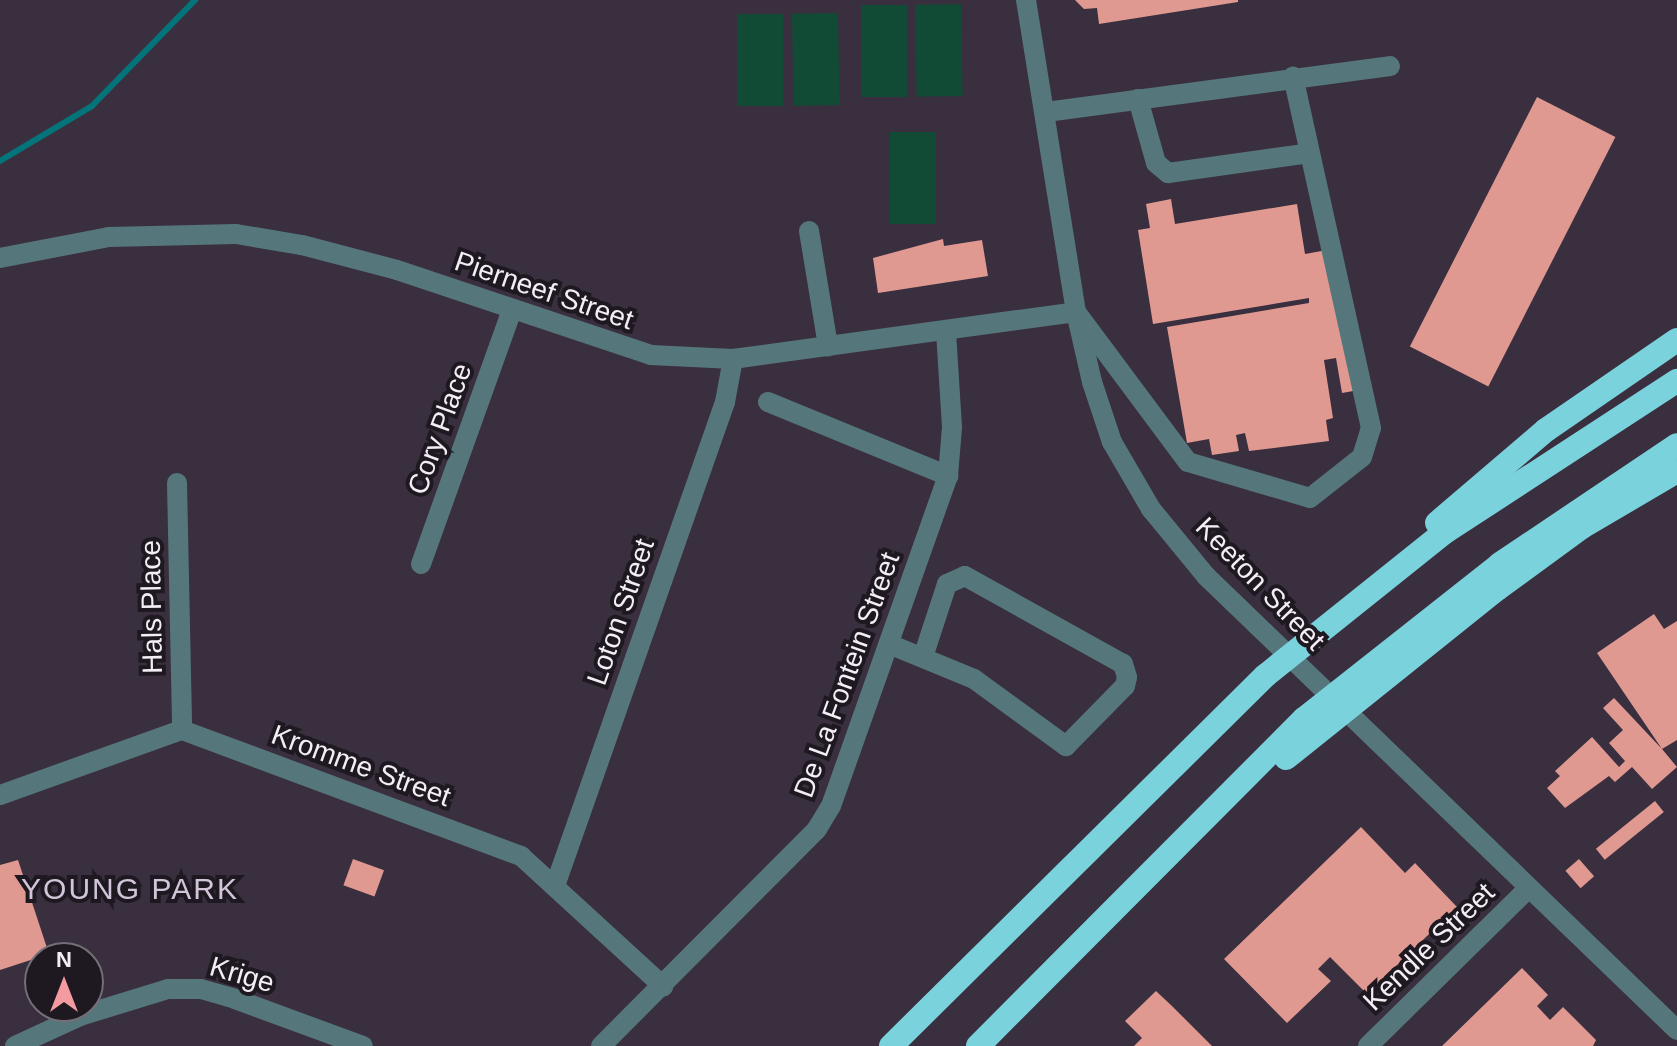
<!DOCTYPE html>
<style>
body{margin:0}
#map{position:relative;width:1677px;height:1046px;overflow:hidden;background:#3a2f3f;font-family:Arial,sans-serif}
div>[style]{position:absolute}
.green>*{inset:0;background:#124b35;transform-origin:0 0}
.stream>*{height:6px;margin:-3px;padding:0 3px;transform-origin:3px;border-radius:3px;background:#03757a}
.building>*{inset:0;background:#e09991;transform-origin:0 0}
.minor>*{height:20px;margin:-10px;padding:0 10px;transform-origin:10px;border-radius:10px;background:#55777b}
.highway>*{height:24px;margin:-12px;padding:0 12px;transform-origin:12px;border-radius:12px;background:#7ad2dd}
span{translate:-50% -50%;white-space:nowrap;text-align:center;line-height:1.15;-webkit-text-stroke:8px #1e1920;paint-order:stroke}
.street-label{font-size:28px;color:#f4edf7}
.neighbourhood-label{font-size:30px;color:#d2c5d9;letter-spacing:2px}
.north{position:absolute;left:24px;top:942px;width:80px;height:80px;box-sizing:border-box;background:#1e1920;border:2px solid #746e76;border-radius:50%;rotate:0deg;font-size:22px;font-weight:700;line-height:32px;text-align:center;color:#f4edf7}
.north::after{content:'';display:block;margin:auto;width:28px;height:36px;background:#f49aa1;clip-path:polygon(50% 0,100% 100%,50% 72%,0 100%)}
</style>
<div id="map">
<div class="green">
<i style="left:961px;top:4px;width:92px;height:46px;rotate:89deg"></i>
<i style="left:861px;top:5px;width:46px;height:92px"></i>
<i style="left:838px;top:13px;width:92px;height:46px;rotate:89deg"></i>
<i style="left:783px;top:14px;width:92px;height:46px;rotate:90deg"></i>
<i style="left:890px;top:132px;width:46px;height:92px"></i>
</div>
<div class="stream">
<i style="left:0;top:161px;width:107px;rotate:-30.9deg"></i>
<i style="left:92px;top:106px;width:148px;rotate:-45.8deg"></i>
</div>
<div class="building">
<i style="clip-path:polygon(1075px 0,1238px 0,1238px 2px,1099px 24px,1097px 8px,1084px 9px)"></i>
<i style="left:1537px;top:97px;width:88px;height:280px;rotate:27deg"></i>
<i style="clip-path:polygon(1171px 199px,1175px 224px,1297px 204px,1305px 254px,1327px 250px,1359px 390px,1342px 393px,1336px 358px,1324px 360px,1333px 418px,1326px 420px,1329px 441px,1249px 451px,1245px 433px,1236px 435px,1239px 451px,1212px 455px,1209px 439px,1187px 443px,1167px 327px,1309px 303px,1309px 298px,1153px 324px,1138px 230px,1150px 228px,1146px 204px)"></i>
<i style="clip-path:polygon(943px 239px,944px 246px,982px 240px,988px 276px,878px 293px,873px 258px)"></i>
<i style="clip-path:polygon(1654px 614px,1664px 629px,1677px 621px,1677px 740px,1662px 749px,1677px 767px,1652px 789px,1632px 767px,1615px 782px,1609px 776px,1565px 808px,1547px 788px,1560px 776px,1555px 771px,1592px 737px,1619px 767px,1625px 761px,1609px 743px,1623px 730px,1603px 708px,1614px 698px,1662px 749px,1597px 653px)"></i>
<i style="left:1655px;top:801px;width:14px;height:76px;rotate:51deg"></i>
<i style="clip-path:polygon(1361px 827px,1405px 873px,1415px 863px,1457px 907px,1367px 994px,1330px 957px,1318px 969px,1331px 981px,1287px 1023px,1224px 959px)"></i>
<i style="left:353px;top:859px;width:33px;height:28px;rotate:20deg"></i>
<i style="left:1579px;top:859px;width:23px;height:18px;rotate:49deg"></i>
<i style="clip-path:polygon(18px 860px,49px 954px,0 970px,0 865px)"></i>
<i style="clip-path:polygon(1522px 968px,1548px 995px,1537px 1006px,1550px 1020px,1563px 1007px,1596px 1040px,1593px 1046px,1442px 1046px)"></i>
<i style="clip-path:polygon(1156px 991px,1173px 1007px,1212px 1046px,1134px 1046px,1142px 1038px,1125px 1021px)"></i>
</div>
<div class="minor">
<i style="left:1026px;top:0;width:316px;rotate:80.9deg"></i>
<i style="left:1076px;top:312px;width:72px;rotate:77.1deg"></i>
<i style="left:1092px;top:382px;width:63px;rotate:71.6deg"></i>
<i style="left:1112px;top:442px;width:78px;rotate:59.8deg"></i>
<i style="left:1151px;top:509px;width:87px;rotate:50.6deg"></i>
<i style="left:1206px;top:576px;width:654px;rotate:43.95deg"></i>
<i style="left:1138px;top:99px;width:66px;rotate:74.3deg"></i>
<i style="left:1156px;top:163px;width:16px;rotate:40deg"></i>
<i style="left:1168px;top:173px;width:143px;rotate:-8deg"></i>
<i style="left:1046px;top:112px;width:347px;rotate:-7.6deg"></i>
<i style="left:809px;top:231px;width:117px;rotate:80.6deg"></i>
<i style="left:0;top:258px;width:111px;rotate:-10.9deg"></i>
<i style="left:109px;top:237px;width:127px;rotate:-1.4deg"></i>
<i style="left:236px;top:234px;width:67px;rotate:9.5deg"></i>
<i style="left:302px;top:245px;width:98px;rotate:14.7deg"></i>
<i style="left:397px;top:270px;width:268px;rotate:18.5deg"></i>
<i style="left:651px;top:355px;width:82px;rotate:2.8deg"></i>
<i style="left:733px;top:359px;width:346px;rotate:-7.8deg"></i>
<i style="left:1076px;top:312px;width:187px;rotate:53.3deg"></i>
<i style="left:1188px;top:462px;width:127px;rotate:16.4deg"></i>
<i style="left:1310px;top:498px;width:66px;rotate:-38.3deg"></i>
<i style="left:1362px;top:457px;width:30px;rotate:-73deg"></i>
<i style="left:1371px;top:428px;width:360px;rotate:-102.5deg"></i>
<i style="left:768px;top:402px;width:195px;rotate:22.3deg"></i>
<i style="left:177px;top:483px;width:247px;rotate:88.8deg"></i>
<i style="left:421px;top:564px;width:268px;rotate:-70.3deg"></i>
<i style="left:889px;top:644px;width:92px;rotate:22.4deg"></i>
<i style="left:974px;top:679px;width:114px;rotate:36.1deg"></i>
<i style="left:1066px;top:746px;width:84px;rotate:-45.5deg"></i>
<i style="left:1125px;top:686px;width:9px;rotate:-77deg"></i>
<i style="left:1127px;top:677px;width:14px;rotate:-107deg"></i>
<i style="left:1123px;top:664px;width:181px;rotate:-150.9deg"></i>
<i style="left:965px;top:576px;width:20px;rotate:156deg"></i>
<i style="left:947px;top:584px;width:77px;rotate:108.2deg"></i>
<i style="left:0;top:795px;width:193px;rotate:-19.7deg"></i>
<i style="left:182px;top:730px;width:362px;rotate:20.4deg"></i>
<i style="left:521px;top:856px;width:193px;rotate:42.5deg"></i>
<i style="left:556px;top:883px;width:510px;rotate:-70.64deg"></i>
<i style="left:725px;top:402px;width:44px;rotate:-79.5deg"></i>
<i style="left:15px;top:1046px;width:72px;rotate:-24.8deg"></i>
<i style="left:80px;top:1016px;width:92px;rotate:-17.1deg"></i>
<i style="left:168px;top:989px;width:33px"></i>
<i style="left:201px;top:989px;width:35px;rotate:16deg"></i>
<i style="left:235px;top:999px;width:136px;rotate:20.2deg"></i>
<i style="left:601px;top:1046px;width:306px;rotate:-45.1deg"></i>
<i style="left:817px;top:829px;width:27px;rotate:-59deg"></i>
<i style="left:831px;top:806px;width:350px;rotate:-70.5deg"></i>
<i style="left:948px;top:476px;width:49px;rotate:-85.3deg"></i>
<i style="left:952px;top:427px;width:96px;rotate:-93.6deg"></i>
<i style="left:1368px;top:1046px;width:224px;rotate:-44.5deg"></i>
</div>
<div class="highway">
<i style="left:1437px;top:523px;width:143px;rotate:-40.5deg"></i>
<i style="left:1546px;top:430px;width:159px;rotate:-34.5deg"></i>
<i style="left:1286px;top:758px;width:270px;rotate:-38.7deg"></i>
<i style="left:1497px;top:589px;width:105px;rotate:-36.1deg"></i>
<i style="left:1582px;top:527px;width:110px;rotate:-30.5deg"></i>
<i style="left:891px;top:1046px;width:526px;rotate:-44.69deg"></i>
<i style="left:1265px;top:676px;width:231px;rotate:-38.7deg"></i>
<i style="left:1445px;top:532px;width:277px;rotate:-33.1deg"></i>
<i style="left:978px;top:1046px;width:462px;rotate:-45.1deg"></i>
<i style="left:1304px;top:719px;width:250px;rotate:-38.3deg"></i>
<i style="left:1500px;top:564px;width:213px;rotate:-33.9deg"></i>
</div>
<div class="street-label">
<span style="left:544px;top:291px;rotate:19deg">Pierneef Street</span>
<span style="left:440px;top:429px;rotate:-70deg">Cory Place</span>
<span style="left:1260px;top:584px;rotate:46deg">Keeton Street</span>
<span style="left:152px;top:607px;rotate:-91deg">Hals Place</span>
<span style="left:621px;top:612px;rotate:-71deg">Loton Street</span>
<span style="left:847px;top:675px;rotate:-70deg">De La Fontein Street</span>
<span style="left:361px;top:766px;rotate:20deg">Kromme Street</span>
<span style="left:1429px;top:947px;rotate:-44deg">Kendle Street</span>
<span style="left:242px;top:975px;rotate:16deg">Krige</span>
</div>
<div class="neighbourhood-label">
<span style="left:130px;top:889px">YOUNG PARK</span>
</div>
<div class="north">N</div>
</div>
